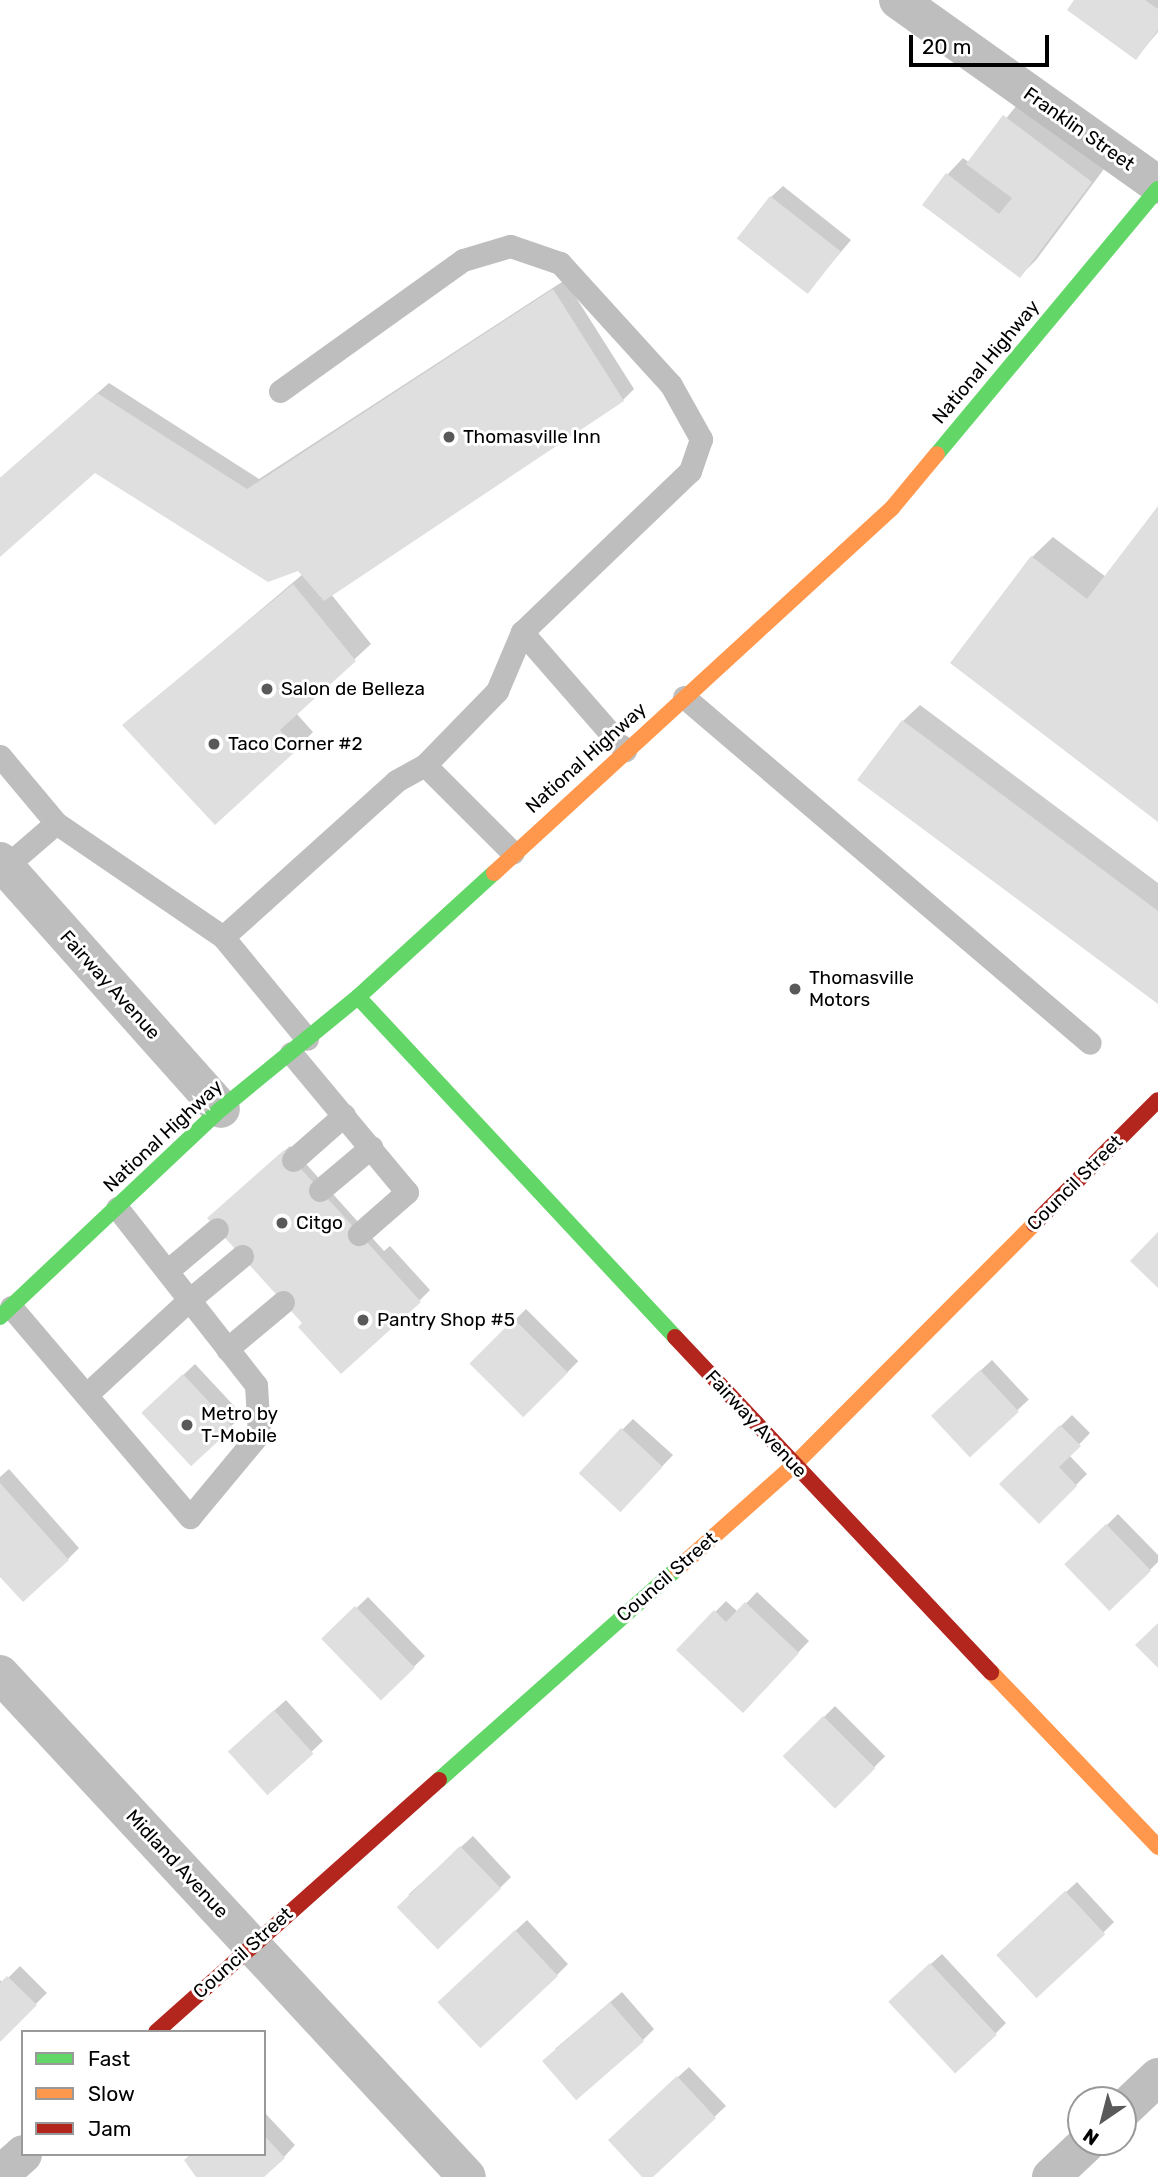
<!DOCTYPE html>
<style>
body{margin:0}
#map{position:relative;width:1158px;height:2177px;overflow:hidden;background:#fff;font-family:Rubik,sans-serif}
div>[style]{position:absolute}
.shadow>*{inset:0;background:#0003;transform-origin:0 0}
.building>*{inset:0;background:#dfdfdf;transform-origin:0 0}
.lane>*{height:23px;margin:-11.5px;padding:0 11.5px;transform-origin:11.5px;border-radius:11.5px;background:#bebebe}
.street>*{height:38px;margin:-19px;padding:0 19px;transform-origin:19px;border-radius:19px;background:#bebebe}
.fast>*{height:16px;margin:-8px;padding:0 8px;transform-origin:8px;border-radius:8px;background:#63d668}
.slow>*{height:16px;margin:-8px;padding:0 8px;transform-origin:8px;border-radius:8px;background:#ff974d}
.jam>*{height:16px;margin:-8px;padding:0 8px;transform-origin:8px;border-radius:8px;background:#b3261e}
.dots>*{width:19px;height:19px;translate:-50% -50%;box-sizing:border-box;border:4px solid #fff;border-radius:50%}
span{translate:-50% -50%;white-space:nowrap;text-align:center;line-height:1.15;-webkit-text-stroke:6px #fff;paint-order:stroke}
.street-label{font-size:19px;color:#000}
.poi-label{font-size:19px;color:#000}
.left{translate:0 -50%;text-align:left}
.legend{position:absolute;left:21px;top:2030px;width:245px;height:126px;box-sizing:border-box;background:#fff;border:2px solid #999;margin:0;padding:9px 12px;list-style:none;font-size:21px;color:#000}
.legend li{display:flex;align-items:center;gap:14px;height:35px}
.legend b{width:35px;border:2px solid #999}
.north{position:absolute;left:1067px;top:2086px;width:70px;height:70px;box-sizing:border-box;background:#fff;border:2px solid #999;border-radius:50%;rotate:215deg;font-size:19px;font-weight:700;line-height:28px;text-align:center;color:#000}
.north::after{content:'';display:block;margin:auto;width:24px;height:32px;background:#595959;clip-path:polygon(50% 0,100% 100%,50% 72%,0 100%)}
.scale{position:absolute;left:909px;top:35px;width:140px;height:32px;box-sizing:border-box;border:4px solid #000;border-top:0;padding-left:9px;font-size:21px;line-height:24px;white-space:nowrap;color:#000;-webkit-text-stroke:5px #fff;paint-order:stroke}
</style>
<div id="map">
<div class="shadow">
<i style="clip-path:polygon(1076px 0,1158px 0,1158px 32px,1136px 58px)"></i>
<i style="clip-path:polygon(1021px 100px,1107px 165px,1036px 260px,1020px 276px,947px 175px,963px 158px,970px 163px)"></i>
<i style="clip-path:polygon(783px 186px,851px 240px,808px 291px,771px 197px)"></i>
<i style="clip-path:polygon(565px 280px,634px 389px,623px 400px,331px 594px,371px 644px,296px 713px,313px 732px,297px 748px,125px 725px,303px 574px,299px 569px,95px 470px,0 554px,0 478px,109px 383px,259px 479px)"></i>
<i style="clip-path:polygon(1158px 509px,1158px 819px,952px 662px,1032px 557px,1053px 537px,1106px 577px)"></i>
<i style="clip-path:polygon(920px 705px,1158px 883px,1158px 1002px,903px 721px)"></i>
<i style="clip-path:polygon(290px 1146px,384px 1251px,390px 1246px,430px 1290px,419px 1301px,313px 1315px,215px 1213px)"></i>
<i style="left:526px;top:1309px;width:74px;height:77px;rotate:45deg"></i>
<i style="left:992px;top:1360px;width:54px;height:81px;rotate:47deg"></i>
<i style="left:195px;top:1364px;width:70px;height:71px;rotate:47deg"></i>
<i style="clip-path:polygon(1072px 1415px,1090px 1433px,1069px 1455px,1087px 1474px,1039px 1522px,1002px 1484px)"></i>
<i style="clip-path:polygon(633px 1419px,673px 1455px,632px 1498px,622px 1430px)"></i>
<i style="clip-path:polygon(9px 1469px,79px 1548px,68px 1559px,0 1575px,0 1477px)"></i>
<i style="clip-path:polygon(1118px 1514px,1158px 1555px,1158px 1562px,1110px 1609px,1067px 1565px)"></i>
<i style="clip-path:polygon(757px 1592px,809px 1641px,754px 1699px,678px 1650px,726px 1601px,738px 1612px)"></i>
<i style="left:368px;top:1597px;width:82px;height:62px;rotate:46deg"></i>
<i style="clip-path:polygon(286px 1700px,323px 1741px,268px 1792px,241px 1740px)"></i>
<i style="left:835px;top:1706px;width:71px;height:71px;rotate:45deg"></i>
<i style="clip-path:polygon(473px 1836px,511px 1877px,500px 1888px,408px 1895px)"></i>
<i style="clip-path:polygon(1077px 1882px,1114px 1922px,1103px 1933px,1009px 1944px)"></i>
<i style="clip-path:polygon(527px 1920px,568px 1964px,557px 1975px,450px 1991px)"></i>
<i style="clip-path:polygon(942px 1954px,1006px 2023px,995px 2034px,901px 1991px)"></i>
<i style="clip-path:polygon(20px 1966px,47px 1993px,0 2039px,0 1980px,3px 1983px)"></i>
<i style="clip-path:polygon(622px 1992px,654px 2029px,643px 2040px,555px 2049px)"></i>
<i style="clip-path:polygon(689px 2067px,726px 2106px,650px 2177px,644px 2177px,621px 2129px)"></i>
<i style="clip-path:polygon(264px 2112px,295px 2145px,284px 2157px,261px 2177px,197px 2177px,264px 2154px)"></i>
</div>
<div class="building">
<i style="clip-path:polygon(1074px 0,1145px 0,1158px 9px,1158px 30px,1136px 60px,1067px 10px)"></i>
<i style="clip-path:polygon(1003px 115px,1092px 182px,1020px 278px,922px 205px,946px 173px,999px 214px,1012px 198px,966px 164px)"></i>
<i style="left:770px;top:196px;width:90px;height:54px;rotate:38deg"></i>
<i style="clip-path:polygon(553px 289px,624px 401px,324px 601px,298px 571px,268px 582px,95px 473px,0 557px,0 478px,97px 393px,247px 489px)"></i>
<i style="clip-path:polygon(1158px 506px,1158px 822px,950px 663px,1031px 556px,1087px 599px)"></i>
<i style="clip-path:polygon(293px 584px,356px 661px,280px 730px,298px 749px,215px 825px,122px 725px)"></i>
<i style="clip-path:polygon(902px 720px,1158px 911px,1158px 1004px,857px 780px)"></i>
<i style="clip-path:polygon(284px 1150px,421px 1302px,341px 1374px,298px 1327px,302px 1323px,207px 1218px)"></i>
<i style="clip-path:polygon(1158px 1232px,1158px 1288px,1130px 1261px)"></i>
<i style="left:514px;top:1319px;width:76px;height:63px;rotate:45deg"></i>
<i style="left:980px;top:1370px;width:57px;height:67px;rotate:47deg"></i>
<i style="left:183px;top:1374px;width:73px;height:57px;rotate:47deg"></i>
<i style="clip-path:polygon(1060px 1425px,1081px 1446px,1059px 1467px,1077px 1486px,1039px 1524px,999px 1484px)"></i>
<i style="left:621px;top:1428px;width:57px;height:62px;rotate:43deg"></i>
<i style="clip-path:polygon(0 1483px,69px 1560px,23px 1602px,0 1577px)"></i>
<i style="left:1106px;top:1524px;width:65px;height:58px;rotate:46deg"></i>
<i style="clip-path:polygon(745px 1602px,799px 1653px,743px 1713px,676px 1650px,714px 1610px,726px 1622px)"></i>
<i style="left:355px;top:1606px;width:86px;height:47px;rotate:46deg"></i>
<i style="clip-path:polygon(1158px 1623px,1158px 1668px,1135px 1645px)"></i>
<i style="left:274px;top:1710px;width:59px;height:62px;rotate:48deg"></i>
<i style="left:823px;top:1716px;width:74px;height:57px;rotate:45deg"></i>
<i style="left:460px;top:1846px;width:59px;height:88px;rotate:46deg"></i>
<i style="left:1065px;top:1891px;width:59px;height:94px;rotate:47deg"></i>
<i style="left:515px;top:1930px;width:63px;height:106px;rotate:47deg"></i>
<i style="left:930px;top:1963px;width:98px;height:57px;rotate:47deg"></i>
<i style="clip-path:polygon(7px 1976px,37px 2005px,0 2042px,0 1983px)"></i>
<i style="left:610px;top:2002px;width:52px;height:90px;rotate:49deg"></i>
<i style="clip-path:polygon(677px 2076px,716px 2118px,653px 2177px,642px 2177px,608px 2140px)"></i>
<i style="clip-path:polygon(264px 2135px,285px 2158px,264px 2177px,196px 2177px,184px 2160px,191px 2154px,264px 2154px)"></i>
</div>
<div class="lane">
<i style="left:280px;top:391px;width:225px;rotate:-35.6deg"></i>
<i style="left:463px;top:260px;width:49px;rotate:-16.6deg"></i>
<i style="left:510px;top:246px;width:53px;rotate:18.8deg"></i>
<i style="left:560px;top:263px;width:165px;rotate:47.7deg"></i>
<i style="left:671px;top:385px;width:62px;rotate:60.9deg"></i>
<i style="left:701px;top:439px;width:34px;rotate:109deg"></i>
<i style="left:690px;top:471px;width:233px;rotate:136.2deg"></i>
<i style="left:522px;top:632px;width:64px;rotate:113deg"></i>
<i style="left:497px;top:691px;width:103px;rotate:134.2deg"></i>
<i style="left:522px;top:632px;width:157px;rotate:48.9deg"></i>
<i style="left:684px;top:697px;width:533px;rotate:40.44deg"></i>
<i style="left:0;top:756px;width:87px;rotate:50.1deg"></i>
<i style="left:56px;top:823px;width:67px;rotate:139.2deg"></i>
<i style="left:56px;top:823px;width:202px;rotate:34.3deg"></i>
<i style="left:223px;top:937px;width:132px;rotate:50.5deg"></i>
<i style="left:223px;top:937px;width:233px;rotate:-42deg"></i>
<i style="left:396px;top:781px;width:33px;rotate:-29deg"></i>
<i style="left:425px;top:765px;width:124px;rotate:45deg"></i>
<i style="left:291px;top:1053px;width:181px;rotate:50.2deg"></i>
<i style="left:407px;top:1192px;width:64px;rotate:138.8deg"></i>
<i style="left:293px;top:1160px;width:68px;rotate:-41.4deg"></i>
<i style="left:320px;top:1190px;width:67px;rotate:-40.1deg"></i>
<i style="left:167px;top:1271px;width:65px;rotate:-40deg"></i>
<i style="left:11px;top:1307px;width:276px;rotate:49.6deg"></i>
<i style="left:190px;top:1517px;width:108px;rotate:-50.3deg"></i>
<i style="left:259px;top:1434px;width:49px;rotate:-93.5deg"></i>
<i style="left:256px;top:1385px;width:225px;rotate:-128.1deg"></i>
<i style="left:227px;top:1349px;width:73px;rotate:-40deg"></i>
<i style="left:86px;top:1395px;width:140px;rotate:-42.7deg"></i>
<i style="left:189px;top:1300px;width:69px;rotate:-39.7deg"></i>
</div>
<div class="street">
<i style="left:898px;top:0;width:319px;rotate:35.4deg"></i>
<i style="left:0;top:861px;width:332px;rotate:48.3deg"></i>
<i style="left:0;top:1674px;width:686px;rotate:47.13deg"></i>
<i style="left:1123px;top:2110px;width:48px;rotate:-43.3deg"></i>
<i style="left:0;top:2175px;width:31px;rotate:-42deg"></i>
<i style="left:1051px;top:2177px;width:51px;rotate:-43.4deg"></i>
</div>
<div class="fast">
<i style="left:937px;top:454px;width:345px;rotate:-50.2deg"></i>
<i style="left:358px;top:997px;width:465px;rotate:47deg"></i>
<i style="left:0;top:1317px;width:303px;rotate:-43.3deg"></i>
<i style="left:221px;top:1109px;width:177px;rotate:-39.3deg"></i>
<i style="left:358px;top:997px;width:184px;rotate:-42.4deg"></i>
<i style="left:439px;top:1780px;width:318px;rotate:-41.6deg"></i>
</div>
<div class="slow">
<i style="left:494px;top:873px;width:540px;rotate:-42.52deg"></i>
<i style="left:892px;top:508px;width:70px;rotate:-50.2deg"></i>
<i style="left:677px;top:1569px;width:157px;rotate:-41.6deg"></i>
<i style="left:794px;top:1465px;width:340px;rotate:-45.1deg"></i>
<i style="left:991px;top:1672px;width:242px;rotate:46.3deg"></i>
</div>
<div class="jam">
<i style="left:1034px;top:1224px;width:175px;rotate:-45deg"></i>
<i style="left:675px;top:1337px;width:461px;rotate:46.7deg"></i>
<i style="left:156px;top:2032px;width:379px;rotate:-41.7deg"></i>
</div>
<div class="dots">
<i style="left:449px;top:437px;background:#595959"></i>
<i style="left:267px;top:689px;background:#595959"></i>
<i style="left:214px;top:744px;background:#595959"></i>
<i style="left:795px;top:989px;background:#595959"></i>
<i style="left:282px;top:1223px;background:#595959"></i>
<i style="left:363px;top:1320px;background:#595959"></i>
<i style="left:187px;top:1425px;background:#595959"></i>
</div>
<div class="street-label">
<span style="left:1079px;top:129px;rotate:35deg">Franklin Street</span>
<span style="left:986px;top:362px;rotate:-50deg">National Highway</span>
<span style="left:586px;top:758px;rotate:-42deg">National Highway</span>
<span style="left:110px;top:985px;rotate:48deg">Fairway Avenue</span>
<span style="left:163px;top:1136px;rotate:-43deg">National Highway</span>
<span style="left:1075px;top:1183px;rotate:-45deg">Council Street</span>
<span style="left:756px;top:1424px;rotate:47deg">Fairway Avenue</span>
<span style="left:667px;top:1577px;rotate:-41deg">Council Street</span>
<span style="left:177px;top:1864px;rotate:47deg">Midland Avenue</span>
<span style="left:243px;top:1953px;rotate:-42deg">Council Street</span>
</div>
<div class="poi-label">
<span class="left" style="left:463px;top:437px">Thomasville Inn</span>
<span class="left" style="left:281px;top:689px">Salon de Belleza</span>
<span class="left" style="left:228px;top:744px">Taco Corner #2</span>
<span class="left" style="left:809px;top:989px">Thomasville<br>Motors</span>
<span class="left" style="left:296px;top:1223px">Citgo</span>
<span class="left" style="left:377px;top:1320px">Pantry Shop #5</span>
<span class="left" style="left:201px;top:1425px">Metro by<br>T-Mobile</span>
</div>
<ul class="legend">
<li><b style="height:9px;background:#63d668"></b>Fast</li>
<li><b style="height:9px;background:#ff974d"></b>Slow</li>
<li><b style="height:9px;background:#b3261e"></b>Jam</li>
</ul>
<div class="north">N</div>
<div class="scale">20 m</div>
</div>
